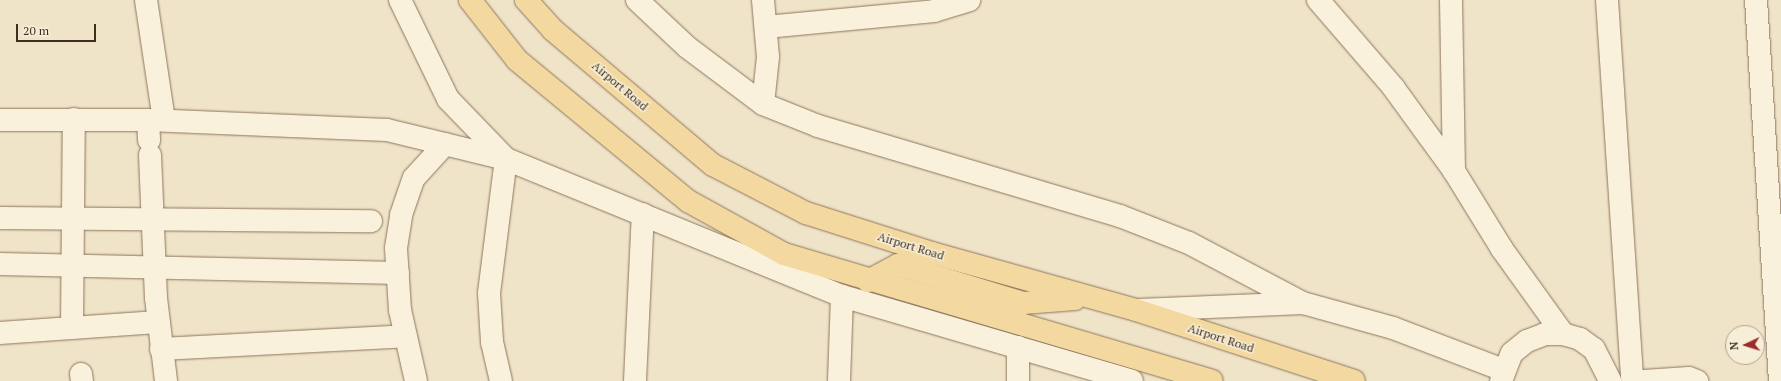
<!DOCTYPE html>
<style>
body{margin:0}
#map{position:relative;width:1781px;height:381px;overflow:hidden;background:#f0e4c8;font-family:"PT Serif",serif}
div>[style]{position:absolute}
.roads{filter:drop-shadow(0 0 1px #8d765c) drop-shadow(0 0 1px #8d765c)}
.street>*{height:22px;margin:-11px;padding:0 11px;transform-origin:11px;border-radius:11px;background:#faf1dc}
.secondary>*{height:22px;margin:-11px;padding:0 11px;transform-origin:11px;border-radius:11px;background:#faf1dc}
.primary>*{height:22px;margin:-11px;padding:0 11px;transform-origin:11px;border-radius:11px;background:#f3d9a0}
span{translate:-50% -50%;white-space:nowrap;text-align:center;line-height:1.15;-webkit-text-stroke:3px #f7eed8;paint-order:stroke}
.street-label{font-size:12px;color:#3d2e20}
.north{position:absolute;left:1725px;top:325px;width:40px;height:40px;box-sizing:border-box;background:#f7eed8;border:1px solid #ada18e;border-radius:50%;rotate:266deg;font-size:11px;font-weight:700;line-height:16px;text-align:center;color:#3d2e20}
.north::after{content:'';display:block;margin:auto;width:14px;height:18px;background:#9e2a2b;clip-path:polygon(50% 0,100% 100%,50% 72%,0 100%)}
.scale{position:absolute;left:16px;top:24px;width:80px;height:18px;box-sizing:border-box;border:2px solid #3d2e20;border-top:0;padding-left:5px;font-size:12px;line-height:14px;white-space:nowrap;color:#3d2e20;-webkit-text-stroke:3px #f7eed8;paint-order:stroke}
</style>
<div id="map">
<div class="roads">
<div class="street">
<i style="left:146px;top:0;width:121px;rotate:81.5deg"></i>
<i style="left:763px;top:0;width:57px;rotate:85deg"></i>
<i style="left:768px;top:57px;width:47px;rotate:96.1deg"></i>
<i style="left:1451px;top:0;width:171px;rotate:89deg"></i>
<i style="left:1607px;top:0;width:382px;rotate:86.2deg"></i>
<i style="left:1756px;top:0;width:382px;rotate:86.4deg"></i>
<i style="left:766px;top:27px;width:169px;rotate:-5.4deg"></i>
<i style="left:934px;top:11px;width:37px;rotate:-17deg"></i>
<i style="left:148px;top:120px;width:20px;rotate:87deg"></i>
<i style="left:150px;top:155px;width:143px;rotate:87.6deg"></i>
<i style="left:156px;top:298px;width:84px;rotate:83.1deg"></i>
<i style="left:0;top:218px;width:371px;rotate:0.5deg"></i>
<i style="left:0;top:264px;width:398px;rotate:1.3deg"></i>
<i style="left:72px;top:328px;width:209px;rotate:-89.5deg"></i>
<i style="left:0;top:333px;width:158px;rotate:-4deg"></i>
<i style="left:1018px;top:347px;width:34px;rotate:90deg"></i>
<i style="left:161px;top:349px;width:245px;rotate:-3deg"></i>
<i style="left:81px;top:374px;width:7px;rotate:82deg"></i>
<i style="left:416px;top:381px;width:73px;rotate:-102.7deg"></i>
<i style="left:400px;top:310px;width:62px;rotate:-93.7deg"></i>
<i style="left:396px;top:248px;width:33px;rotate:-81deg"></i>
<i style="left:401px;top:215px;width:39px;rotate:-71deg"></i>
<i style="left:414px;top:178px;width:46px;rotate:-47.6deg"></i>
<i style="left:501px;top:381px;width:40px;rotate:-103deg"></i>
<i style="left:492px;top:342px;width:49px;rotate:-93.5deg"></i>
<i style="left:489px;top:293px;width:135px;rotate:-82.8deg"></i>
<i style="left:635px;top:381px;width:167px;rotate:-87.3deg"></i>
<i style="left:839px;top:381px;width:85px;rotate:-88deg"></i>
</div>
<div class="secondary">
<i style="left:400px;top:0;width:110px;rotate:64.1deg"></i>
<i style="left:448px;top:99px;width:83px;rotate:46deg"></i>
<i style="left:637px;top:0;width:69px;rotate:43.2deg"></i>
<i style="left:687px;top:47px;width:95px;rotate:36.9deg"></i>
<i style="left:763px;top:104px;width:59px;rotate:21.8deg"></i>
<i style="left:818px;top:126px;width:315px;rotate:16.6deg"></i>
<i style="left:1120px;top:216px;width:74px;rotate:21.4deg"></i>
<i style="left:1189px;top:243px;width:129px;rotate:27.8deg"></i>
<i style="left:1318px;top:0;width:115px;rotate:49.2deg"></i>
<i style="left:1393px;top:87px;width:104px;rotate:54deg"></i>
<i style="left:1454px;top:171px;width:92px;rotate:58.4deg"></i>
<i style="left:1502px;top:249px;width:105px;rotate:54.3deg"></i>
<i style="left:0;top:120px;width:148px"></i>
<i style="left:148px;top:120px;width:239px;rotate:2.4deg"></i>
<i style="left:387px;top:130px;width:122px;rotate:13.7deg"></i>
<i style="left:506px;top:159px;width:363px;rotate:22.2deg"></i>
<i style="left:842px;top:296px;width:302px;rotate:16.3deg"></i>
<i style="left:1139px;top:310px;width:164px;rotate:-2.4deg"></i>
<i style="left:1303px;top:303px;width:93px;rotate:15.5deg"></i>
<i style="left:1393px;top:328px;width:118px;rotate:20.9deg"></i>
<i style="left:1501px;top:381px;width:30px;rotate:-69deg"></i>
<i style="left:1512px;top:353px;width:19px;rotate:-39deg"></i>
<i style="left:1527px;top:341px;width:19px;rotate:-21deg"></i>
<i style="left:1545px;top:334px;width:18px"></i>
<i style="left:1563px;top:334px;width:18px;rotate:16deg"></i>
<i style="left:1580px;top:339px;width:17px;rotate:36deg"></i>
<i style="left:1594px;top:349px;width:36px;rotate:63deg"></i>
<i style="left:1644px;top:381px;width:45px;rotate:-3.8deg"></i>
<i style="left:1689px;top:378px;width:9px;rotate:21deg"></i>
</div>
<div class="primary">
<i style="left:470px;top:0;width:76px;rotate:51.9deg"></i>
<i style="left:517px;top:60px;width:222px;rotate:39.5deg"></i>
<i style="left:688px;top:201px;width:110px;rotate:28.9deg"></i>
<i style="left:784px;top:254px;width:446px;rotate:16.5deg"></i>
<i style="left:526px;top:0;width:40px;rotate:48deg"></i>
<i style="left:553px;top:30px;width:209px;rotate:40.2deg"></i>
<i style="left:713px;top:165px;width:105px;rotate:27.3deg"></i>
<i style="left:806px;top:213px;width:132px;rotate:17.6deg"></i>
<i style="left:932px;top:253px;width:212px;rotate:15.6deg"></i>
<i style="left:1136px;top:310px;width:229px;rotate:18deg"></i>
<i style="left:868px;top:281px;width:34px;rotate:-28deg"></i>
<i style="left:898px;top:265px;width:131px;rotate:16.9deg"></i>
<i style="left:1023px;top:303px;width:52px;rotate:-4.4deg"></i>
</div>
</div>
<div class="street-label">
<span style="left:620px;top:86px;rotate:40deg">Airport Road</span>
<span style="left:911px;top:246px;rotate:17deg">Airport Road</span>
<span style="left:1221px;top:338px;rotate:18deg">Airport Road</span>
</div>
<div class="north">N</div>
<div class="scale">20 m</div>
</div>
